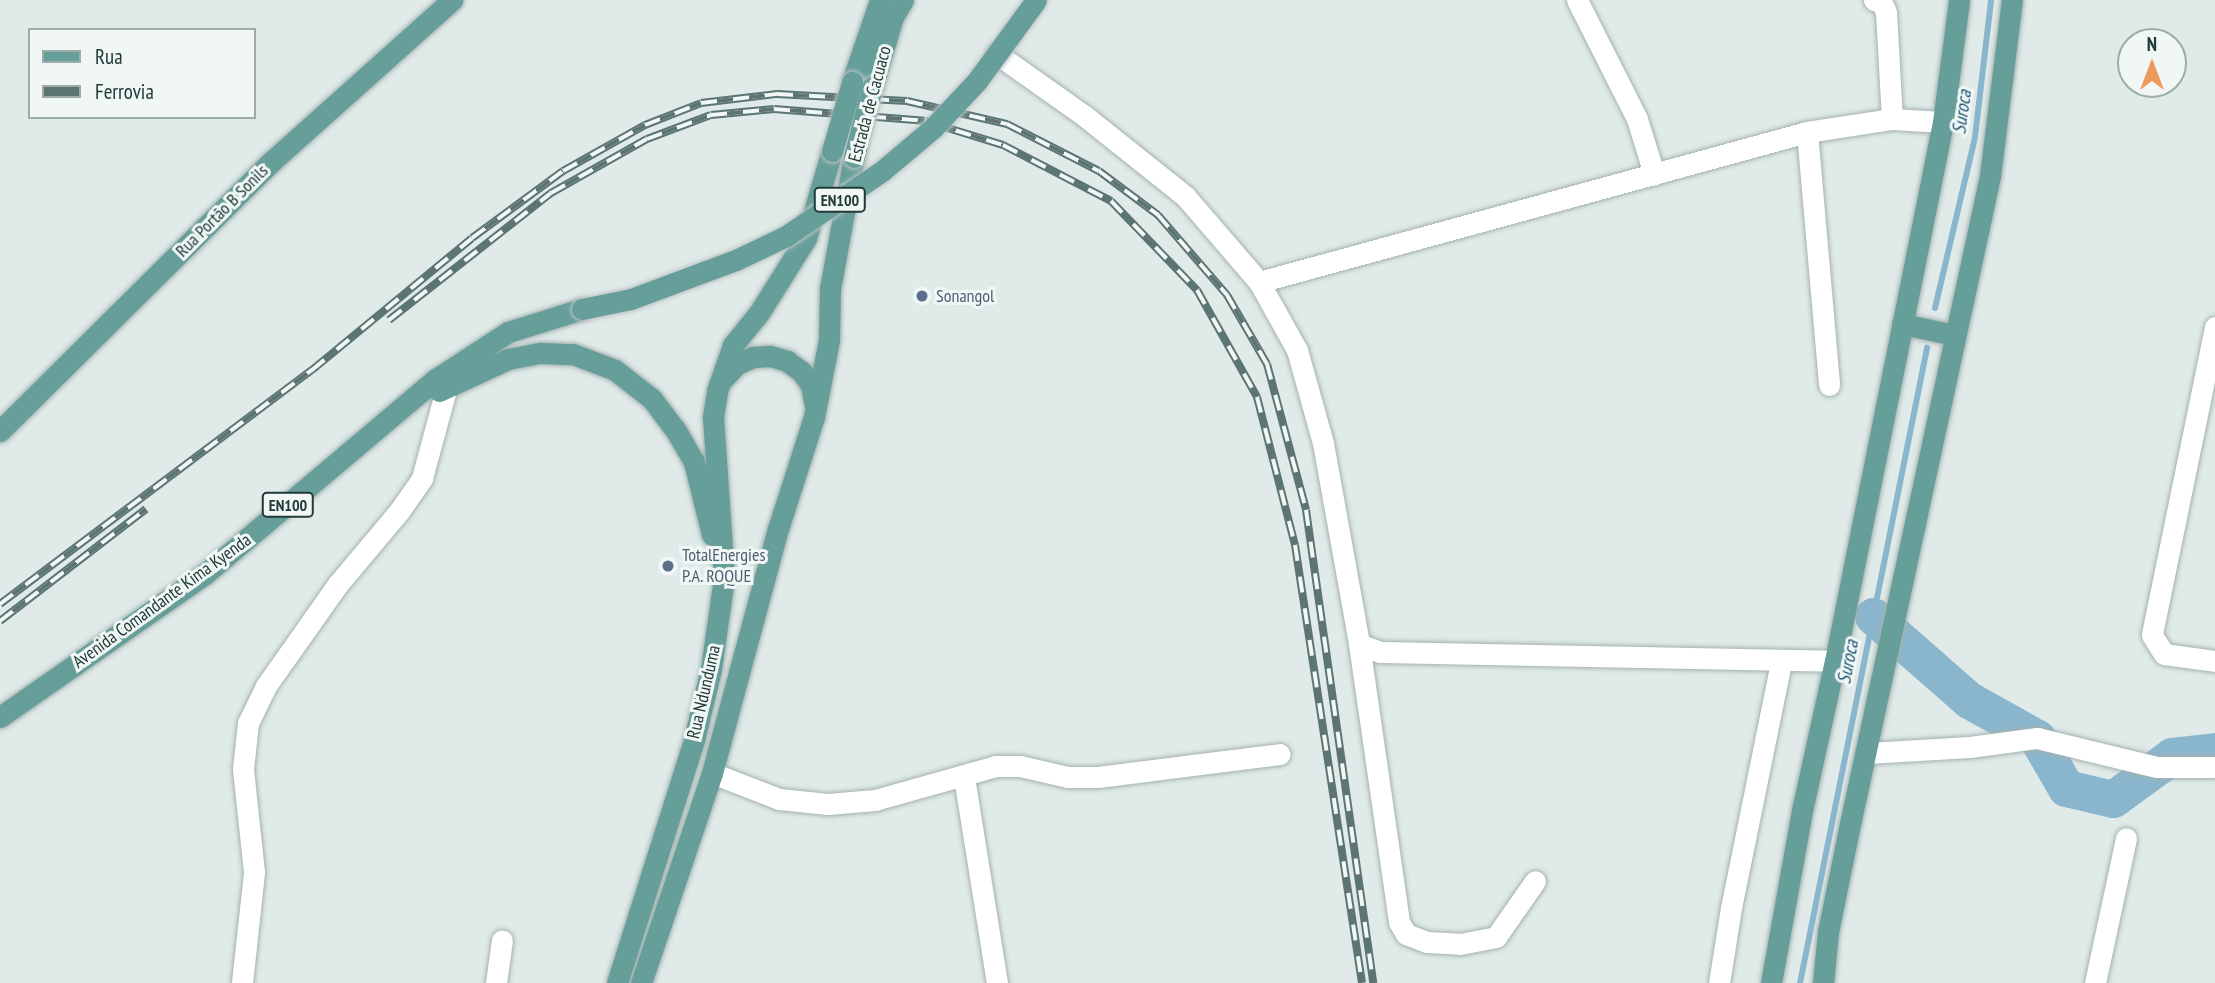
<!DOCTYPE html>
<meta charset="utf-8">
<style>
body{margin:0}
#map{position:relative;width:2215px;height:983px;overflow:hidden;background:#e0eae8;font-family:"PT Sans Narrow",sans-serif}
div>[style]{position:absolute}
.stream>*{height:6px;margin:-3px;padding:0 3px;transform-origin:3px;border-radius:3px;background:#8ab6cd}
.river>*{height:37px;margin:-18.5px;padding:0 18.5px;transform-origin:18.5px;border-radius:18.5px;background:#8ab6cd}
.roads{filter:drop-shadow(0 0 2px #a3b2b0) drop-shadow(0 0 2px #a3b2b0)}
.minor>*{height:21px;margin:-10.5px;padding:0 10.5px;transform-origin:10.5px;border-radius:10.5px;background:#fff}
.major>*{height:21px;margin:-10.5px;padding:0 10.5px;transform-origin:10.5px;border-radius:10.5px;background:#669e9a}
.rail>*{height:8px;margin-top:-4px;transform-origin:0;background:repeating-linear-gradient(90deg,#f0f7f5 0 16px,#5c7573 0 32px);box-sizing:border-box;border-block:2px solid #5c7573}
.bridges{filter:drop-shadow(0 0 2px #bcc4c3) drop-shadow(0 0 2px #bcc4c3)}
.major-bridge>*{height:21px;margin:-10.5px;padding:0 10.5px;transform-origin:10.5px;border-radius:10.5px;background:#669e9a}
.dots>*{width:19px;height:19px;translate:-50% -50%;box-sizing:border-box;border:4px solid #f0f7f5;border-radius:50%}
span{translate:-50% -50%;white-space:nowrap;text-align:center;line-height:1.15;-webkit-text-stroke:6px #f0f7f5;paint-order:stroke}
.shield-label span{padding:2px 5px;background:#f0f7f5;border:2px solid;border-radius:5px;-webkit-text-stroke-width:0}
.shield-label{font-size:16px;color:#213a38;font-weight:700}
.street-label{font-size:18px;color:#213a38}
.service-label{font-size:18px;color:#4e5e75}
.left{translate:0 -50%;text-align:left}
.water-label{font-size:19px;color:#1f5473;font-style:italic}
.legend{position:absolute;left:28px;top:28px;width:228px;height:91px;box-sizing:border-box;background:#f0f7f5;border:2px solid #9daba9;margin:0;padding:9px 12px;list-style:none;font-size:21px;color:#213a38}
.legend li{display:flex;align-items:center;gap:14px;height:35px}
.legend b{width:35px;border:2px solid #9daba9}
.north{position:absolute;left:2117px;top:28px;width:70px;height:70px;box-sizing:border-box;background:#f0f7f5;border:2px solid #9daba9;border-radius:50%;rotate:0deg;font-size:19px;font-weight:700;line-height:28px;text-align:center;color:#213a38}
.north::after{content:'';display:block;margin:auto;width:24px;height:32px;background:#ec9b5d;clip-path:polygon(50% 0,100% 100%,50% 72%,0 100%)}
</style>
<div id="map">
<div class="stream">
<i style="left:1935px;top:308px;width:176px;rotate:-76.8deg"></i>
<i style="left:1975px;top:137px;width:138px;rotate:-83.3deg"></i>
<i style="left:1800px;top:983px;width:648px;rotate:-78.69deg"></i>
</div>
<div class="river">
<i style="left:1873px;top:616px;width:128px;rotate:41.2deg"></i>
<i style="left:1969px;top:700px;width:78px;rotate:29.2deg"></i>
<i style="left:2037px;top:738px;width:58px;rotate:59.9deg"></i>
<i style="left:2066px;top:788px;width:48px;rotate:13.2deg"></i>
<i style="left:2113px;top:799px;width:73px;rotate:-36.1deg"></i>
<i style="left:2172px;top:756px;width:43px;rotate:-6.6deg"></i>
</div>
<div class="roads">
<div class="minor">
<i style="left:1577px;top:0;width:133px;rotate:63.2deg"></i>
<i style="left:1637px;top:119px;width:58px;rotate:72.8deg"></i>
<i style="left:1874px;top:0;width:7px;rotate:8deg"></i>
<i style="left:1881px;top:1px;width:12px;rotate:66deg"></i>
<i style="left:1886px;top:12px;width:107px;rotate:86.8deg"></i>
<i style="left:997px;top:54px;width:109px;rotate:35.3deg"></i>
<i style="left:1086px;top:117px;width:127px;rotate:38.6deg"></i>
<i style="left:1185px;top:196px;width:113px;rotate:49.3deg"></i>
<i style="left:1259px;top:282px;width:78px;rotate:60.8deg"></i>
<i style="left:1297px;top:350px;width:97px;rotate:74.4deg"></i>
<i style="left:1323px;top:443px;width:204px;rotate:79.8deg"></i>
<i style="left:1359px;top:644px;width:22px;rotate:21deg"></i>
<i style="left:1380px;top:652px;width:455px;rotate:1.1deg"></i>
<i style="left:1807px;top:132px;width:254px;rotate:85deg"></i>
<i style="left:1259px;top:282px;width:568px;rotate:-15.31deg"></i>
<i style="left:1807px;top:132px;width:86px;rotate:-8.7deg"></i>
<i style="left:1892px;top:119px;width:51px;rotate:3.4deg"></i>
<i style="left:2215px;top:327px;width:314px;rotate:101.6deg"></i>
<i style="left:2152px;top:635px;width:22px;rotate:58deg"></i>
<i style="left:2164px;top:654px;width:51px;rotate:7.8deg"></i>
<i style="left:1359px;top:644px;width:281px;rotate:81.8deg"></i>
<i style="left:1399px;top:922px;width:14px;rotate:60deg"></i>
<i style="left:1406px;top:934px;width:22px;rotate:21deg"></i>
<i style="left:1427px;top:942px;width:33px;rotate:3deg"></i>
<i style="left:1460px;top:944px;width:37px;rotate:-11deg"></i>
<i style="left:1496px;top:937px;width:68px;rotate:-55.1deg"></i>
<i style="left:1867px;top:753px;width:103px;rotate:-3.3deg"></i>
<i style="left:1970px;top:747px;width:68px;rotate:-7.7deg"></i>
<i style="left:2037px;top:738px;width:123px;rotate:13.6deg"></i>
<i style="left:2157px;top:767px;width:58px"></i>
<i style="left:712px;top:773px;width:72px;rotate:21.2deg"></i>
<i style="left:779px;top:799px;width:49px;rotate:5.8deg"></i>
<i style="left:828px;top:804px;width:47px;rotate:-4.9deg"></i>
<i style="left:875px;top:800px;width:126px;rotate:-15.7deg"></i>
<i style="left:996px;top:766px;width:24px"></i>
<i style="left:1020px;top:766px;width:49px;rotate:12.9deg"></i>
<i style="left:1068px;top:777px;width:30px"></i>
<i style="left:1098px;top:777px;width:183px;rotate:-7.2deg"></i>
<i style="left:964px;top:777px;width:209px;rotate:80.9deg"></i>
<i style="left:242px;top:983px;width:112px;rotate:-83.8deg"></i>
<i style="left:254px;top:872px;width:104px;rotate:-96.1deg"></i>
<i style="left:243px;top:769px;width:46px;rotate:-83.8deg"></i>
<i style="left:248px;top:723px;width:41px;rotate:-64.1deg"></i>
<i style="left:266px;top:686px;width:125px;rotate:-54.8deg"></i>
<i style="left:338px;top:584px;width:97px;rotate:-50deg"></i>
<i style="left:400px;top:510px;width:39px;rotate:-55deg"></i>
<i style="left:422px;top:478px;width:95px;rotate:-74.8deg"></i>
<i style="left:496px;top:983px;width:43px;rotate:-82.1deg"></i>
<i style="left:1719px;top:983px;width:76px;rotate:-80.9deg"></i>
<i style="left:1731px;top:908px;width:251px;rotate:-78.5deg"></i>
<i style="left:2095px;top:983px;width:148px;rotate:-77.9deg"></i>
</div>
<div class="major">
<i style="left:852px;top:82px;width:87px;rotate:-71.1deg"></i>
<i style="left:872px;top:87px;width:73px;rotate:-73.3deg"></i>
<i style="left:893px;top:17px;width:20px;rotate:-60deg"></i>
<i style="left:1902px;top:324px;width:54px;rotate:11.7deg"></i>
<i style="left:722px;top:380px;width:22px;rotate:-47deg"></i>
<i style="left:737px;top:364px;width:17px;rotate:-24deg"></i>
<i style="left:753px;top:357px;width:17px;rotate:-3deg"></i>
<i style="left:770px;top:356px;width:18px;rotate:16deg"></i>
<i style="left:787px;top:361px;width:17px;rotate:36deg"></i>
<i style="left:801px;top:371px;width:17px;rotate:54deg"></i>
<i style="left:811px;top:385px;width:20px;rotate:79deg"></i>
<i style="left:439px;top:391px;width:76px;rotate:-24.9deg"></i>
<i style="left:508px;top:359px;width:33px;rotate:-11deg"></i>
<i style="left:540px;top:353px;width:33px;rotate:2deg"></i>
<i style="left:573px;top:354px;width:45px;rotate:20.9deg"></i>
<i style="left:615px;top:370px;width:47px;rotate:38.1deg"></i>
<i style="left:652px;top:399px;width:38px;rotate:53deg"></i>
<i style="left:675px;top:429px;width:38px;rotate:60deg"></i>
<i style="left:694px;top:462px;width:75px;rotate:76.1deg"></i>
<i style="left:0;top:431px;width:382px;rotate:-44.8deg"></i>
<i style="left:271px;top:162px;width:243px;rotate:-41.8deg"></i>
<i style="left:0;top:717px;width:250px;rotate:-34.9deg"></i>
<i style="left:205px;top:574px;width:302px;rotate:-40.2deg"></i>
<i style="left:436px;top:379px;width:86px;rotate:-33.1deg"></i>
<i style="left:508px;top:332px;width:77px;rotate:-17.3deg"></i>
<i style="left:617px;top:983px;width:255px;rotate:-72.4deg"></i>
<i style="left:694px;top:740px;width:73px;rotate:-76.5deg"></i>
<i style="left:711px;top:669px;width:92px;rotate:-81.9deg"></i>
<i style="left:724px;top:578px;width:161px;rotate:-93.9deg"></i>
<i style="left:713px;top:417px;width:26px;rotate:-81deg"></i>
<i style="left:717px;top:391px;width:49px;rotate:-70.8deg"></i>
<i style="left:733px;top:345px;width:41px;rotate:-50.9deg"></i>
<i style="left:759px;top:313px;width:89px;rotate:-57.9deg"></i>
<i style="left:806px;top:238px;width:91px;rotate:-73.4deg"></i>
<i style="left:641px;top:983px;width:222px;rotate:-71.3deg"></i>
<i style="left:712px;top:773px;width:253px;rotate:-74.9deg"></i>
<i style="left:778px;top:529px;width:118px;rotate:-72.2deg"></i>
<i style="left:814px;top:417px;width:78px;rotate:-79deg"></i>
<i style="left:829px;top:340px;width:51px;rotate:-88.9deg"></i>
<i style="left:830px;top:289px;width:134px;rotate:-79.7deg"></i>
<i style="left:1771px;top:983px;width:180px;rotate:-79.8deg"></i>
<i style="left:1803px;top:806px;width:148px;rotate:-77.6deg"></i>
<i style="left:1835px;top:661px;width:550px;rotate:-78.67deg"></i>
<i style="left:1943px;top:122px;width:123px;rotate:-82.5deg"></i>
<i style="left:1823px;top:983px;width:51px;rotate:-84.4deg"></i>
<i style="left:1828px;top:932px;width:110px;rotate:-78.5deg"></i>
<i style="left:1850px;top:824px;width:663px;rotate:-77.81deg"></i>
<i style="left:1990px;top:176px;width:177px;rotate:-82.9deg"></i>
</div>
</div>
<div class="rail">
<i style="left:389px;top:320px;width:206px;rotate:-38.1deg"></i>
<i style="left:551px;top:193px;width:110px;rotate:-29.4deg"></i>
<i style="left:647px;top:139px;width:68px;rotate:-20.6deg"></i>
<i style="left:711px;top:115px;width:63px;rotate:-5.4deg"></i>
<i style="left:774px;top:109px;width:151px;rotate:4.5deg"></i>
<i style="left:925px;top:121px;width:82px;rotate:17.1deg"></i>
<i style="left:1003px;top:145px;width:122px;rotate:27.4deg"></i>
<i style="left:1111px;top:201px;width:124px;rotate:46deg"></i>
<i style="left:1197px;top:290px;width:123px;rotate:60.7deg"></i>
<i style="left:1257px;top:397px;width:153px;rotate:75.6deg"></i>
<i style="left:1295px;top:545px;width:443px;rotate:81.3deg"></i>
<i style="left:0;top:604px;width:390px;rotate:-36.9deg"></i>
<i style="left:312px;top:370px;width:207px;rotate:-39.5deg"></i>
<i style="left:472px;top:238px;width:113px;rotate:-36.4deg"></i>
<i style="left:563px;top:171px;width:94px;rotate:-29.3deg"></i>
<i style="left:645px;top:125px;width:60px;rotate:-21.4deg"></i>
<i style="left:701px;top:103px;width:77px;rotate:-6.8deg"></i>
<i style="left:777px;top:94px;width:130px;rotate:3.1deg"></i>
<i style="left:907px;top:101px;width:103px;rotate:13deg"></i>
<i style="left:1007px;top:124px;width:103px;rotate:27.1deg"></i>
<i style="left:1099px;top:171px;width:74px;rotate:36.7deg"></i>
<i style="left:1158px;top:215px;width:106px;rotate:49.2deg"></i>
<i style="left:1227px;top:295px;width:80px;rotate:59.9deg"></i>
<i style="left:1267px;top:364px;width:151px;rotate:75deg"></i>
<i style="left:1306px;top:510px;width:478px;rotate:81.9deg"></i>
<i style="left:0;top:621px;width:184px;rotate:-37.5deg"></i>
</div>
<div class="bridges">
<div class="major-bridge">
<i style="left:832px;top:151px;width:72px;rotate:-73.8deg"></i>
<i style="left:854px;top:157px;width:72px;rotate:-75.6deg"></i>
<i style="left:582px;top:309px;width:50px;rotate:-11.5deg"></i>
<i style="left:631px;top:299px;width:112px;rotate:-20.4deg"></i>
<i style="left:736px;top:260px;width:55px;rotate:-25.6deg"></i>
<i style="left:786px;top:236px;width:116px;rotate:-34.1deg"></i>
<i style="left:882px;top:171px;width:67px;rotate:-40.1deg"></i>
<i style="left:933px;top:128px;width:64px;rotate:-46.9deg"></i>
<i style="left:977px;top:81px;width:100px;rotate:-53.9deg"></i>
</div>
</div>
<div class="dots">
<i style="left:922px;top:296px;background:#5c6f8a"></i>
<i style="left:668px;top:566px;background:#5c6f8a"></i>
</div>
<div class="shield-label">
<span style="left:840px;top:200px">EN100</span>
<span style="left:288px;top:505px">EN100</span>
</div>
<div class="street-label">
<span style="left:870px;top:104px;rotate:-75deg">Estrada de Cacuaco</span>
<span style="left:222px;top:211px;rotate:-45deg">Rua Portão B Sonils</span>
<span style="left:162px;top:601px;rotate:-36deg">Avenida Comandante Kima Kyenda</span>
<span style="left:704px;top:692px;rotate:-77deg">Rua Ndunduma</span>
</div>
<div class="service-label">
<span class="left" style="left:936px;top:296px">Sonangol</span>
<span class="left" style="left:682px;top:566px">TotalEnergies<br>P.A. ROQUE</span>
</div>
<div class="water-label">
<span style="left:1962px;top:112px;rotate:-82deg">Suroca</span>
<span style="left:1848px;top:662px;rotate:-79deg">Suroca</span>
</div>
<ul class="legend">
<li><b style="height:9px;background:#669e9a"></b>Rua</li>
<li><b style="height:9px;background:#5c7573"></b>Ferrovia</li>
</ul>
<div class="north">N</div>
</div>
